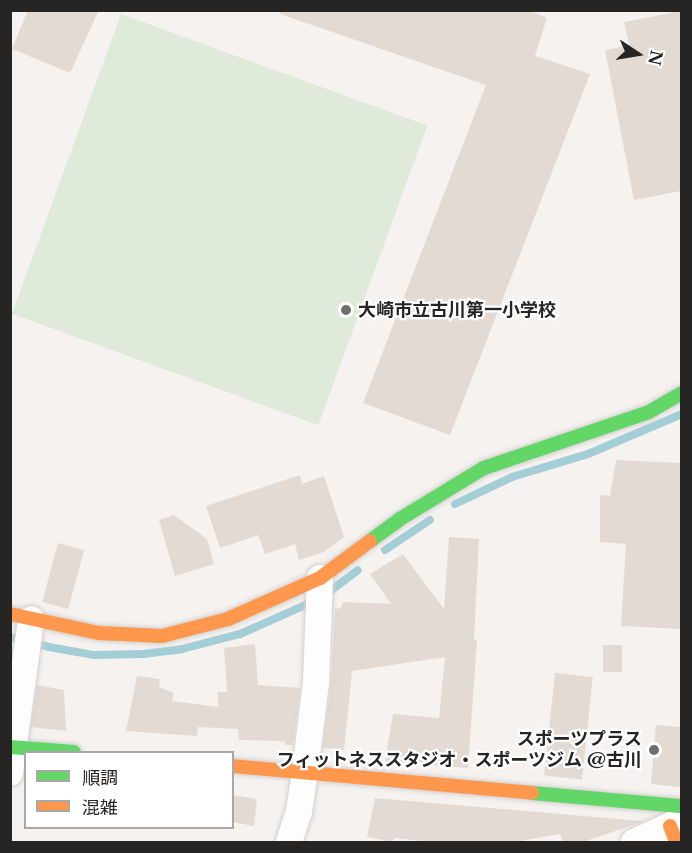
<!DOCTYPE html>
<meta charset="utf-8">
<style>
body{margin:0}
#map{position:relative;width:692px;height:853px;overflow:hidden;background:#f5f2f0;font-family:"Libre Baskerville","Noto Sans JP",serif}
div>[style]{position:absolute}
.green>*{inset:0;background:#e0eada;transform-origin:0 0}
.stream>*{height:8px;margin:-4px;padding:0 4px;transform-origin:4px;border-radius:4px;background:#a4ced6}
.building>*{inset:0;background:#e4dad4;transform-origin:0 0}
.roads{filter:drop-shadow(0 0 2px #d2d0ce) drop-shadow(0 0 2px #d2d0ce)}
.street>*{height:26px;margin:-13px;padding:0 13px;transform-origin:13px;border-radius:13px;background:#fefdfd}
.fast>*{height:14px;margin:-7px;padding:0 7px;transform-origin:7px;border-radius:7px;background:#63d668}
.slow>*{height:14px;margin:-7px;padding:0 7px;transform-origin:7px;border-radius:7px;background:#ff974d}
.dots>*{width:16px;height:16px;translate:-50% -50%;box-sizing:border-box;border:3px solid #fff;border-radius:50%}
span{translate:-50% -50%;white-space:nowrap;text-align:center;line-height:1.15;-webkit-text-stroke:4.5px #fff;paint-order:stroke}
.poi-label{font-size:18px;color:#272523;font-weight:700}
.left{translate:0 -50%;text-align:left}
.right{translate:-100% -50%;text-align:right}
.frame{position:absolute;inset:0;border:12px solid #272523;pointer-events:none}
.legend{position:absolute;left:24px;top:751px;width:210px;height:78px;box-sizing:border-box;background:#fff;border:2px solid #a9a8a7;margin:0;padding:8px 10px;list-style:none;font-size:18px;color:#272523}
.legend li{display:flex;align-items:center;gap:12px;height:30px}
.legend b{width:30px;border:2px solid #a9a8a7}
.north{position:absolute;left:608px;top:24px;width:60px;height:60px;-webkit-text-stroke:4px #fff;paint-order:stroke;rotate:102deg;font-size:16px;font-weight:700;line-height:24px;text-align:center;color:#272523}
.north::after{content:'';display:block;margin:auto;width:21px;height:27px;background:#272523;clip-path:polygon(50% 0,100% 100%,50% 72%,0 100%)}
</style>
<div id="map">
<div class="green">
<i style="left:121px;top:14px;width:326px;height:319px;rotate:20deg"></i>
</div>
<div class="stream">
<i style="left:455px;top:504px;width:63px;rotate:-25.3deg"></i>
<i style="left:512px;top:477px;width:79px;rotate:-16.8deg"></i>
<i style="left:588px;top:454px;width:102px;rotate:-23.1deg"></i>
<i style="left:385px;top:550px;width:54px;rotate:-33.7deg"></i>
<i style="left:325px;top:595px;width:41px;rotate:-37.1deg"></i>
<i style="left:10px;top:637px;width:40px;rotate:14.4deg"></i>
<i style="left:49px;top:647px;width:46px;rotate:10.1deg"></i>
<i style="left:94px;top:655px;width:49px;rotate:-1.2deg"></i>
<i style="left:143px;top:654px;width:39px;rotate:-7deg"></i>
<i style="left:182px;top:649px;width:60px;rotate:-14.5deg"></i>
<i style="left:240px;top:634px;width:81px;rotate:-24deg"></i>
</div>
<div class="building">
<i style="clip-path:polygon(28px 10px,99px 10px,70px 73px,12px 49px)"></i>
<i style="clip-path:polygon(280px 10px,527px 10px,547px 18px,535px 56px,590px 74px,450px 435px,363px 403px,486px 85px,280px 14px)"></i>
<i style="clip-path:polygon(681px 11px,681px 191px,634px 200px,605px 50px,629px 45px,624px 22px)"></i>
<i style="clip-path:polygon(616px 460px,681px 463px,681px 629px,621px 626px,626px 544px,600px 542px,600px 495px,610px 496px)"></i>
<i style="clip-path:polygon(300px 475px,302px 484px,324px 476px,344px 537px,324px 552px,299px 560px,295px 544px,265px 554px,258px 535px,220px 548px,206px 506px)"></i>
<i style="clip-path:polygon(174px 515px,207px 539px,214px 564px,175px 576px,159px 520px)"></i>
<i style="clip-path:polygon(449px 537px,479px 539px,474px 640px,477px 640px,468px 768px,385px 761px,393px 714px,439px 718px,445px 657px,352px 671px,344px 750px,323px 748px,331px 684px,335px 609px,341px 608px,343px 602px,391px 604px,370px 574px,403px 554px,444px 609px)"></i>
<i style="left:58px;top:543px;width:27px;height:61px;rotate:15deg"></i>
<i style="clip-path:polygon(255px 644px,258px 685px,300px 688px,293px 745px,286px 745px,284px 741px,239px 740px,238px 729px,198px 727px,197px 736px,126px 731px,137px 676px,160px 679px,159px 687px,174px 693px,172px 701px,218px 707px,218px 692px,227px 692px,224px 648px)"></i>
<i style="left:603px;top:645px;width:19px;height:27px"></i>
<i style="left:555px;top:673px;width:38px;height:103px;rotate:6deg"></i>
<i style="clip-path:polygon(37px 685px,64px 690px,66px 731px,31px 727px)"></i>
<i style="clip-path:polygon(656px 725px,681px 727px,681px 787px,651px 784px)"></i>
<i style="clip-path:polygon(232px 795px,257px 799px,254px 826px,232px 822px)"></i>
<i style="clip-path:polygon(375px 798px,642px 821px,642px 822px,580px 843px,563px 843px,560px 834px,509px 843px,443px 843px,394px 838px,393px 842px,367px 837px)"></i>
</div>
<div class="roads">
<div class="street">
<i style="left:10px;top:773px;width:155px;rotate:-82.2deg"></i>
<i style="left:289px;top:842px;width:32px;rotate:-72deg"></i>
<i style="left:299px;top:812px;width:40px;rotate:-81.5deg"></i>
<i style="left:305px;top:772px;width:91px;rotate:-83deg"></i>
<i style="left:316px;top:682px;width:104px;rotate:-87.8deg"></i>
<i style="left:634px;top:842px;width:53px;rotate:-24.6deg"></i>
</div>
<div class="fast">
<i style="left:370px;top:541px;width:37px;rotate:-36deg"></i>
<i style="left:400px;top:519px;width:98px;rotate:-31.3deg"></i>
<i style="left:484px;top:468px;width:174px;rotate:-18.7deg"></i>
<i style="left:649px;top:412px;width:38px;rotate:-30deg"></i>
<i style="left:10px;top:747px;width:64px;rotate:4.5deg"></i>
<i style="left:532px;top:793px;width:151px;rotate:5deg"></i>
</div>
<div class="slow">
<i style="left:10px;top:614px;width:91px;rotate:12.1deg"></i>
<i style="left:99px;top:633px;width:63px;rotate:2.7deg"></i>
<i style="left:162px;top:636px;width:68px;rotate:-14.4deg"></i>
<i style="left:228px;top:619px;width:101px;rotate:-24deg"></i>
<i style="left:320px;top:578px;width:62px;rotate:-36.5deg"></i>
<i style="left:232px;top:766px;width:301px;rotate:5.1deg"></i>
<i style="left:670px;top:826px;width:17px;rotate:69deg"></i>
</div>
</div>
<div class="dots">
<i style="left:346px;top:310px;background:#6f6d6b"></i>
<i style="left:654px;top:750px;background:#6f6d6b"></i>
</div>
<div class="poi-label">
<span class="left" style="left:358px;top:310px">大崎市立古川第一小学校</span>
<span class="right" style="left:642px;top:750px">スポーツプラス<br>フィットネススタジオ・スポーツジム @古川</span>
</div>
<div class="frame"></div>
<ul class="legend">
<li><b style="height:8px;background:#63d668"></b>順調</li>
<li><b style="height:8px;background:#ff974d"></b>混雑</li>
</ul>
<div class="north">N</div>
</div>
